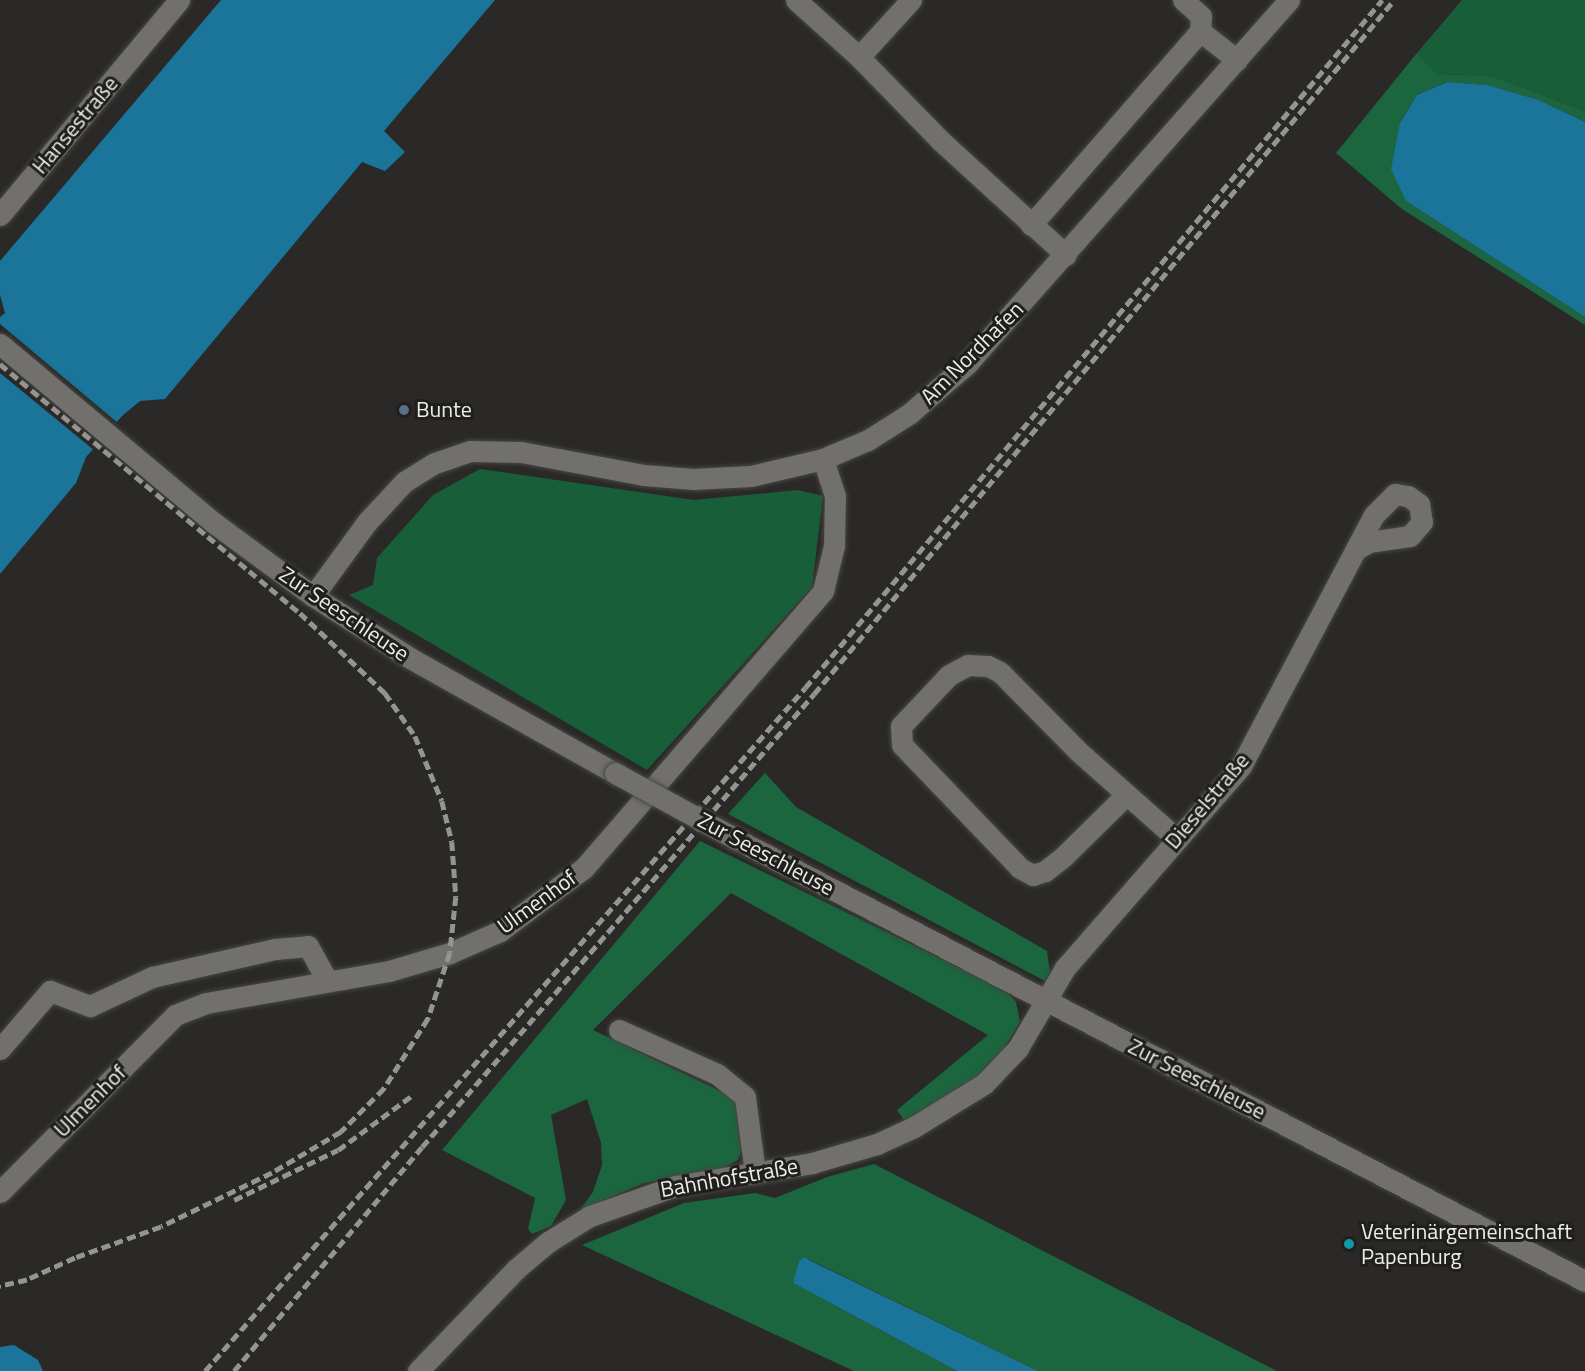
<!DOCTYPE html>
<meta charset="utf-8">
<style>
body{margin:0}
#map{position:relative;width:1585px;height:1371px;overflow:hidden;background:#2a2927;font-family:"Titillium Web",sans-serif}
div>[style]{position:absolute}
.green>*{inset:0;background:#185f39}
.forest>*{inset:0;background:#1b663e}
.water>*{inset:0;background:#1b7499}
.pier>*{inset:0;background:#2a2927}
.roads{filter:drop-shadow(0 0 2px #464644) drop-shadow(0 0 2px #464644)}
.minor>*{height:21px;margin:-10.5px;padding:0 10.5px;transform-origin:10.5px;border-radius:10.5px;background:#71706d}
.rail>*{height:4.5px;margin-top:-2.25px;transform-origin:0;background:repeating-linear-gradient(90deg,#949492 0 9px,transparent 0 13.5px)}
.bridges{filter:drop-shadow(0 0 2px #464644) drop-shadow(0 0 2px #464644)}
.minor-bridge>*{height:21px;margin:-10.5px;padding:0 10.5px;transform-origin:10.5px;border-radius:10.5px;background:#71706d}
.dots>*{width:16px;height:16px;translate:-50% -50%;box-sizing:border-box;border:3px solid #201f1d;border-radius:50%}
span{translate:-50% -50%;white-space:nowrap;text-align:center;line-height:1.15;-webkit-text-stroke:6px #201f1d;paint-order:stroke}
.street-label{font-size:22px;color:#ececea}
.poi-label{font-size:22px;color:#ececea}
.left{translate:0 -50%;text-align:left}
</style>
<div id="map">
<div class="green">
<i style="clip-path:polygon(1462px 0,1585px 0,1585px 111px,1492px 76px,1438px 74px,1417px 53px)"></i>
<i style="clip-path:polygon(480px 469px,694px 500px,798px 490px,823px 496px,812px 587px,647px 770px,349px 595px,373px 585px,377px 558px,433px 495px)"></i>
</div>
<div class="forest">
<i style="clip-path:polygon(1417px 53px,1438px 74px,1492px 76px,1585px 111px,1585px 122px,1539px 100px,1488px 85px,1446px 82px,1417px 95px,1400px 123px,1406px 201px,1585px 317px,1585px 325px,1402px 209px,1336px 153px)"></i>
<i style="clip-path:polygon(765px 773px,796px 807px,1047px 951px,1050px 972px,1045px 981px,728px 814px)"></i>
<i style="clip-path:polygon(700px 841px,1005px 990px,1016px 1002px,1020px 1022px,1005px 1047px,969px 1085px,906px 1123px,897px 1110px,988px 1035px,731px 893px,593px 1030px,743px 1102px,744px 1142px,738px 1160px,720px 1170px,644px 1183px,580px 1210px,593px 1192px,602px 1165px,601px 1143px,587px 1099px,551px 1115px,566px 1200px,551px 1226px,532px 1234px,528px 1229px,535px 1198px,442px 1150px)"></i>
<i style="clip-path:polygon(874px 1164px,1277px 1371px,1038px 1371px,804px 1257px,793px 1283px,957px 1371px,854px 1371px,582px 1245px,684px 1203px,755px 1193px,775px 1198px,827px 1177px)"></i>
</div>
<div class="water">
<i style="clip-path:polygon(221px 0,495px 0,384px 131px,405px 152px,385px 171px,362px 162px,165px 399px,140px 401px,122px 416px,86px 457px,76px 483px,0 574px,0 317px,5px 313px,0 295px,0 261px)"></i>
<i style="clip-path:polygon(1447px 82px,1488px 85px,1539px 100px,1585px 122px,1585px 317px,1406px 201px,1391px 169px,1400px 123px,1417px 95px)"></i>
<i style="clip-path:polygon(805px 1257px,809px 1260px,1038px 1371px,957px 1371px,793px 1283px,799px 1261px)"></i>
<i style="clip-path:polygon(14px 1345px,38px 1360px,43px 1371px,0 1371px,0 1347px)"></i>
</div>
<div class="pier">
<i style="clip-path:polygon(0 324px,119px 424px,95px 451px,0 373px)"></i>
</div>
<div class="roads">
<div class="minor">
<i style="left:796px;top:0;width:85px;rotate:42.1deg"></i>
<i style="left:911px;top:0;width:77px;rotate:132.4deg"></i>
<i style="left:859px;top:57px;width:117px;rotate:45.7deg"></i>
<i style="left:941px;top:141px;width:169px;rotate:42.4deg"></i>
<i style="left:1200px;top:31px;width:47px;rotate:38.1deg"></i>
<i style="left:0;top:215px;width:280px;rotate:-50.2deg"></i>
<i style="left:1031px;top:225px;width:257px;rotate:-48.9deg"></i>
<i style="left:1200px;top:31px;width:15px;rotate:-86deg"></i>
<i style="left:1201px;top:16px;width:24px;rotate:-138deg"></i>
<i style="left:0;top:344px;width:279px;rotate:39.9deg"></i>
<i style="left:214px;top:523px;width:123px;rotate:36.4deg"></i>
<i style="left:313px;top:596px;width:115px;rotate:32.6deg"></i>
<i style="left:410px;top:658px;width:235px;rotate:29.3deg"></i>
<i style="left:313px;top:596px;width:92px;rotate:-53.9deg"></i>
<i style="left:367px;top:522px;width:54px;rotate:-47.2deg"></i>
<i style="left:404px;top:482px;width:36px;rotate:-32deg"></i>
<i style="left:435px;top:463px;width:37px;rotate:-19deg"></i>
<i style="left:470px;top:451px;width:51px;rotate:1.1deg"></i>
<i style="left:521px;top:452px;width:125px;rotate:10.6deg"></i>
<i style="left:644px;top:475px;width:49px;rotate:4.7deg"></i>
<i style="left:693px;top:479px;width:58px;rotate:-3deg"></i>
<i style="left:751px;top:476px;width:74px;rotate:-13.3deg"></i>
<i style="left:823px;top:459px;width:49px;rotate:-22.9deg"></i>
<i style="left:868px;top:440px;width:49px;rotate:-32.4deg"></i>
<i style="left:909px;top:414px;width:77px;rotate:-40.8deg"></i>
<i style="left:967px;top:364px;width:486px;rotate:-48.5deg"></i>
<i style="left:1126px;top:795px;width:88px;rotate:135.5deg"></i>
<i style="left:1063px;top:857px;width:23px;rotate:142deg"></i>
<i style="left:1045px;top:871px;width:13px;rotate:162deg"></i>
<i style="left:1033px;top:875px;width:15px;rotate:-152deg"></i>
<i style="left:1020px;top:868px;width:170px;rotate:-133.8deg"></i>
<i style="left:902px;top:745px;width:19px;rotate:-93deg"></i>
<i style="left:901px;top:726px;width:70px;rotate:-46.7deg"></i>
<i style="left:949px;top:675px;width:21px;rotate:-28deg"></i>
<i style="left:968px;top:665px;width:20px;rotate:3deg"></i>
<i style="left:988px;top:666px;width:13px;rotate:27deg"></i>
<i style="left:1000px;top:672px;width:112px;rotate:45.4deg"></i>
<i style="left:1079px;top:752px;width:131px;rotate:41.6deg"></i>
<i style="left:736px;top:839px;width:957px;rotate:27.5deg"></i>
<i style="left:619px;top:1030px;width:107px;rotate:24.2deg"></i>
<i style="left:717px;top:1074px;width:36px;rotate:39deg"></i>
<i style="left:745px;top:1097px;width:77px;rotate:82.5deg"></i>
<i style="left:0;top:1049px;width:77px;rotate:-49.2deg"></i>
<i style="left:50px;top:991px;width:43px;rotate:20.6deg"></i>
<i style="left:90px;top:1006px;width:68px;rotate:-25.1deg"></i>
<i style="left:152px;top:977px;width:126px;rotate:-12.8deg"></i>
<i style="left:275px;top:949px;width:33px;rotate:-5deg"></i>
<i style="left:308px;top:946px;width:39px;rotate:61deg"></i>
<i style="left:0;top:1192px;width:249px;rotate:-45.3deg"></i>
<i style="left:175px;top:1015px;width:33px;rotate:-21deg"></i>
<i style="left:206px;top:1003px;width:186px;rotate:-9.9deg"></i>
<i style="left:389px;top:971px;width:64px;rotate:-16.4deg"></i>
<i style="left:450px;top:953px;width:55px;rotate:-23.7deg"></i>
<i style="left:500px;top:931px;width:105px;rotate:-36.9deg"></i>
<i style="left:584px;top:868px;width:366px;rotate:-49.2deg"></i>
<i style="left:823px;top:591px;width:46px;rotate:-76.3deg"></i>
<i style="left:834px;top:546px;width:50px;rotate:-88.9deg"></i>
<i style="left:835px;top:496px;width:39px;rotate:-108deg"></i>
<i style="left:418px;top:1371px;width:141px;rotate:-46.1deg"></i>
<i style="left:516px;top:1269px;width:42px;rotate:-40.2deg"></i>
<i style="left:548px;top:1242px;width:49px;rotate:-31.8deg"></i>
<i style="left:590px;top:1216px;width:90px;rotate:-19.4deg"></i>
<i style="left:675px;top:1186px;width:139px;rotate:-9.5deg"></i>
<i style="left:812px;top:1163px;width:68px;rotate:-16.3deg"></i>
<i style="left:877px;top:1144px;width:41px;rotate:-24.7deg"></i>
<i style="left:914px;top:1127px;width:82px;rotate:-31.6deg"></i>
<i style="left:984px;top:1084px;width:50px;rotate:-46.6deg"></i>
<i style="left:1018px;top:1048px;width:93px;rotate:-59.6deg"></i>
<i style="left:1065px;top:968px;width:268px;rotate:-48.9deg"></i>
<i style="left:1241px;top:766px;width:284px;rotate:-62.1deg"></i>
<i style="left:1374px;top:515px;width:30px;rotate:-45deg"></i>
<i style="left:1395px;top:494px;width:13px;rotate:9deg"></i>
<i style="left:1408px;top:496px;width:14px;rotate:36deg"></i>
<i style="left:1419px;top:504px;width:18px;rotate:81deg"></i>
<i style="left:1422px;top:522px;width:18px;rotate:131deg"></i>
<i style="left:1410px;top:536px;width:41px;rotate:171.7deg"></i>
<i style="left:1369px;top:542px;width:13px;rotate:151deg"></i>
</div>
</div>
<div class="rail">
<i style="left:0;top:364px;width:390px;rotate:39.7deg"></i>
<i style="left:300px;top:613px;width:117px;rotate:43.3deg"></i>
<i style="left:385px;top:693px;width:52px;rotate:55.1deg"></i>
<i style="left:415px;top:736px;width:70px;rotate:67.4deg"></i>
<i style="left:442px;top:801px;width:42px;rotate:76.3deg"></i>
<i style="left:452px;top:842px;width:55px;rotate:85.8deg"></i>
<i style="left:456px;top:897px;width:56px;rotate:96.1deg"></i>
<i style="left:450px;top:953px;width:70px;rotate:108.4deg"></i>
<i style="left:428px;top:1019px;width:83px;rotate:122.2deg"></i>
<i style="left:384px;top:1089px;width:61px;rotate:135deg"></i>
<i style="left:341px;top:1132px;width:80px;rotate:149.3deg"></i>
<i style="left:272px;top:1173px;width:123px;rotate:154.1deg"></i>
<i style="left:161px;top:1227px;width:91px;rotate:160.2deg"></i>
<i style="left:75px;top:1258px;width:53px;rotate:155.4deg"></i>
<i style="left:27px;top:1280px;width:28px;rotate:167deg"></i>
<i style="left:234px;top:1200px;width:115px;rotate:-25.7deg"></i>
<i style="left:338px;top:1150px;width:94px;rotate:-36.4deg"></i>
<i style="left:205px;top:1371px;width:909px;rotate:-48.7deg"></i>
<i style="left:805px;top:688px;width:898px;rotate:-50.01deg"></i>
<i style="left:234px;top:1371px;width:292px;rotate:-50deg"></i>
<i style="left:422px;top:1147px;width:599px;rotate:-49.13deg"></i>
<i style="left:814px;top:694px;width:904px;rotate:-50.11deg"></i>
</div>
<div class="bridges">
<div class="minor-bridge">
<i style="left:615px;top:773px;width:138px;rotate:28.6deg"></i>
</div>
</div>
<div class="dots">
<i style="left:404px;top:410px;background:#5c6f8a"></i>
<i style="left:1349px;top:1244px;background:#0f9aa8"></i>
</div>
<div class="street-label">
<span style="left:75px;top:125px;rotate:-50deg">Hansestraße</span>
<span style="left:972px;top:353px;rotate:-45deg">Am Nordhafen</span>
<span style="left:344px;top:614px;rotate:34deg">Zur Seeschleuse</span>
<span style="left:1207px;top:801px;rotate:-50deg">Dieselstraße</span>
<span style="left:766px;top:854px;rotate:28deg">Zur Seeschleuse</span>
<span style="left:537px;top:902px;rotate:-36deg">Ulmenhof</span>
<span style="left:1197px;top:1079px;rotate:27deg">Zur Seeschleuse</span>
<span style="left:90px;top:1101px;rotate:-45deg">Ulmenhof</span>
<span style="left:729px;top:1178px;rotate:-10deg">Bahnhofstraße</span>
</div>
<div class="poi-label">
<span class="left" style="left:416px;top:410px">Bunte</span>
<span class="left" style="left:1361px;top:1244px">Veterinärgemeinschaft<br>Papenburg</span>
</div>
</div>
